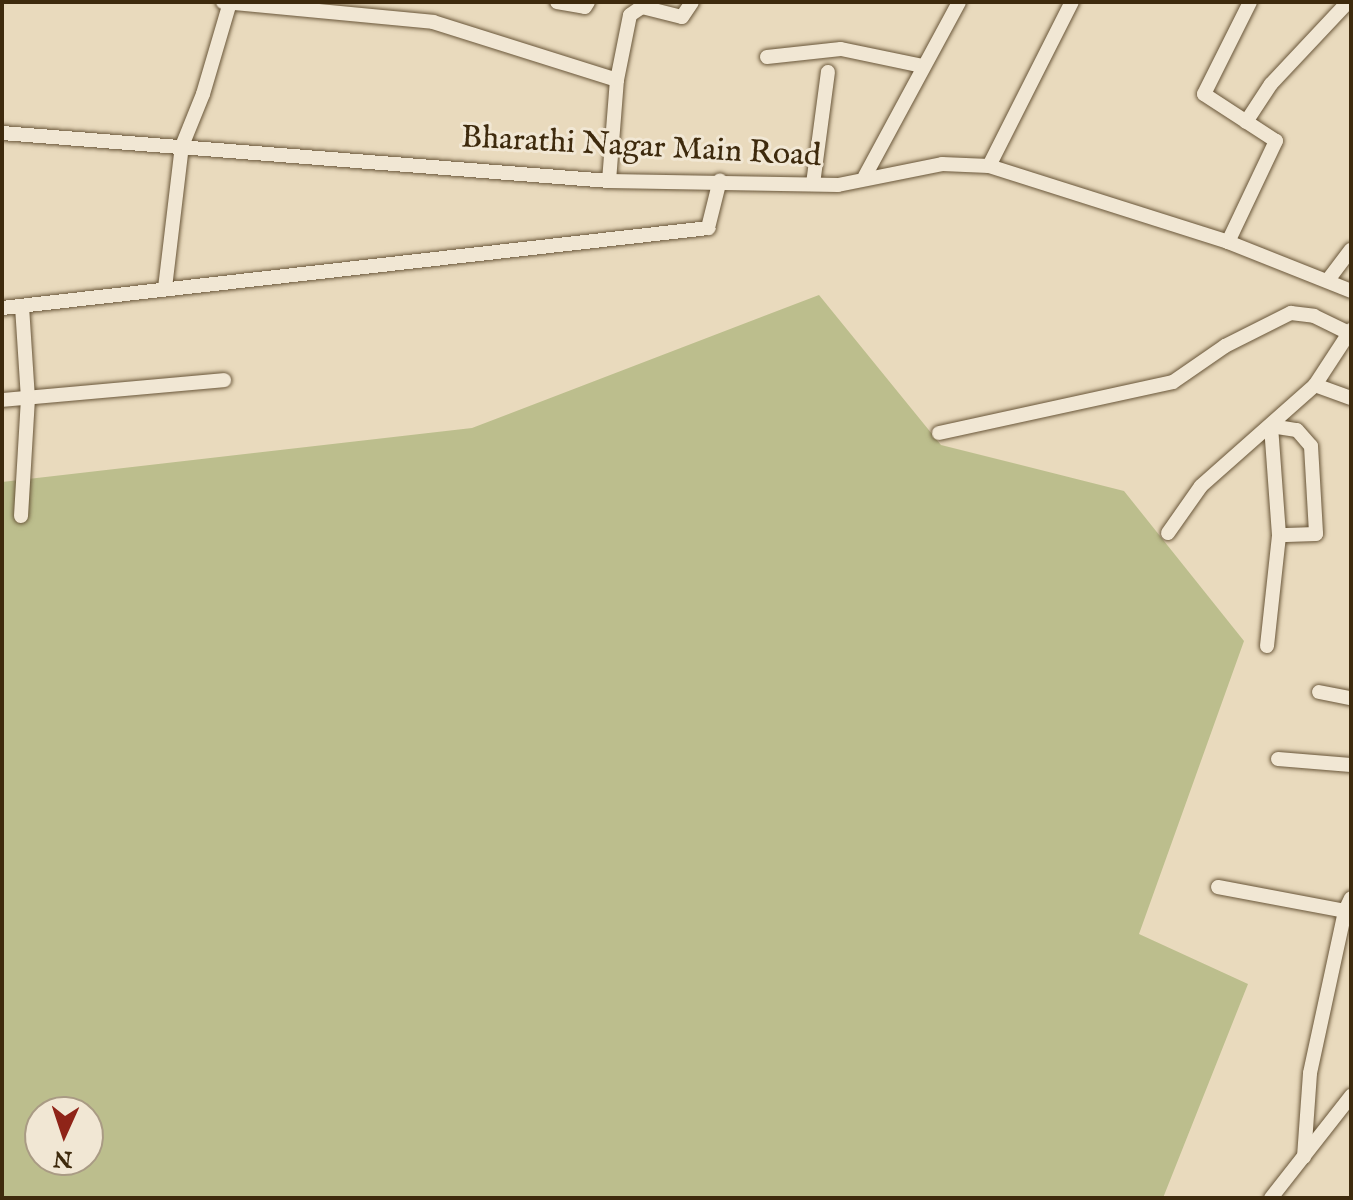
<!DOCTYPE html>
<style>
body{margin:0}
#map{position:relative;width:1353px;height:1200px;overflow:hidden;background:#e9dabd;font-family:"IM FELL English",serif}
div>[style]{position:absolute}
.green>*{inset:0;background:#bcbe8d}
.roads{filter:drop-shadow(0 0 2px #695639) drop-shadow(0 0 2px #695639)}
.minor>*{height:14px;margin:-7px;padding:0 7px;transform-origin:7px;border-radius:7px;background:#f1e7d4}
span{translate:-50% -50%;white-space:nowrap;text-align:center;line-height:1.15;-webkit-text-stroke:6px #f1e7d4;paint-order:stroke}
.street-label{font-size:32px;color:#3e2a0d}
.frame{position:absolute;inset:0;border:4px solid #3e2a0d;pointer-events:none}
.north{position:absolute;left:24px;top:1096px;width:80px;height:80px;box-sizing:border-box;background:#f1e7d4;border:2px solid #a99b84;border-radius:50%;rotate:183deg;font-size:22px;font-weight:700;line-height:32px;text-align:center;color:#3e2a0d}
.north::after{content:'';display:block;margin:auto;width:28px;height:36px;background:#8f2418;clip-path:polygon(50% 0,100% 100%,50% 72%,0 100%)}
</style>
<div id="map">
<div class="green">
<i style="clip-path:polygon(evenodd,819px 295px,941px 445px,1124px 491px,1244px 641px,1139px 934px,1248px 984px,1163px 1198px,2px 1198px,2px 482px,472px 428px,819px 295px,40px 1112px,88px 1112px,88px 1160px,40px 1160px,40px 1112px)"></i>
</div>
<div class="roads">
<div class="minor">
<i style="left:223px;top:2px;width:211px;rotate:5.4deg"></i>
<i style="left:433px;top:22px;width:193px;rotate:17.5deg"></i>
<i style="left:557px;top:2px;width:28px;rotate:10deg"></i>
<i style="left:585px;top:7px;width:6px;rotate:-59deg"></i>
<i style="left:767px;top:57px;width:74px;rotate:-6.2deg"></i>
<i style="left:841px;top:49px;width:84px;rotate:11.7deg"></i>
<i style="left:1246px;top:122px;width:45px;rotate:-56.7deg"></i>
<i style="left:1271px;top:84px;width:112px;rotate:-46.8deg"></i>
<i style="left:2px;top:133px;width:609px;rotate:4.52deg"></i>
<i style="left:609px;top:181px;width:229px;rotate:1deg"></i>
<i style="left:838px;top:185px;width:106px;rotate:-11.4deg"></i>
<i style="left:942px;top:164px;width:47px;rotate:2.4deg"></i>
<i style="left:989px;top:166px;width:251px;rotate:17.6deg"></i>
<i style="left:1228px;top:242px;width:132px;rotate:21.7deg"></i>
<i style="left:989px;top:166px;width:184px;rotate:-63.2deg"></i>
<i style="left:865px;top:176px;width:198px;rotate:-61.6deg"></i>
<i style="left:609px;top:181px;width:101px;rotate:-85.5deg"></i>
<i style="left:617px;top:80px;width:66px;rotate:-78.7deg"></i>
<i style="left:630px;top:15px;width:14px;rotate:-34deg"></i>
<i style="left:642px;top:7px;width:41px;rotate:14deg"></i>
<i style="left:682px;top:17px;width:18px;rotate:-56deg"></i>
<i style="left:813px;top:184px;width:113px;rotate:-82.4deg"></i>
<i style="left:1228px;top:242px;width:112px;rotate:-64.6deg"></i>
<i style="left:1276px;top:141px;width:86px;rotate:-146.9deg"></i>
<i style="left:1204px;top:94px;width:103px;rotate:-63.4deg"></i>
<i style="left:1328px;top:280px;width:38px;rotate:-53deg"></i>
<i style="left:165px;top:288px;width:143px;rotate:-83.2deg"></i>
<i style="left:182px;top:146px;width:56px;rotate:-68deg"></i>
<i style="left:203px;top:94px;width:96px;rotate:-73.6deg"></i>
<i style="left:2px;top:308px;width:711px;rotate:-6.46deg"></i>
<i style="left:708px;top:228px;width:49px;rotate:-76deg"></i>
<i style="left:1315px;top:385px;width:38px;rotate:20deg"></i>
<i style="left:2px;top:400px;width:223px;rotate:-5.1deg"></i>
<i style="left:939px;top:433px;width:239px;rotate:-12.3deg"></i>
<i style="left:1173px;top:382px;width:63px;rotate:-34.7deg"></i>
<i style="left:1225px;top:346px;width:74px;rotate:-26.6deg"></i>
<i style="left:1291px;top:313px;width:23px;rotate:7deg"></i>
<i style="left:1314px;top:316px;width:39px;rotate:26deg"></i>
<i style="left:21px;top:516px;width:117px;rotate:-86.6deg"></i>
<i style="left:28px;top:399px;width:93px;rotate:-93.7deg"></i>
<i style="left:1168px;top:533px;width:57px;rotate:-54.9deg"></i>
<i style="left:1201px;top:486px;width:152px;rotate:-41.5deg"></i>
<i style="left:1315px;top:385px;width:66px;rotate:-56.8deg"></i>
<i style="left:1267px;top:646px;width:112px;rotate:-83.8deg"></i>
<i style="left:1279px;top:535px;width:109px;rotate:-94.2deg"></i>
<i style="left:1271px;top:426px;width:26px;rotate:9deg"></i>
<i style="left:1297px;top:430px;width:21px;rotate:49deg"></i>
<i style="left:1311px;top:446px;width:88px;rotate:86.7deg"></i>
<i style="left:1316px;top:534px;width:37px;rotate:178deg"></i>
<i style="left:1319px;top:692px;width:33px;rotate:11deg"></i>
<i style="left:1278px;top:759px;width:73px;rotate:4.7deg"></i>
<i style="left:1218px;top:887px;width:129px;rotate:10.7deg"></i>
<i style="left:1345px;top:911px;width:14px;rotate:-65deg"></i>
<i style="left:1304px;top:1157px;width:84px;rotate:-85.9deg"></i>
<i style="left:1310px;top:1073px;width:166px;rotate:-77.8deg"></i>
<i style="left:1271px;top:1198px;width:130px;rotate:-51.9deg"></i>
</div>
</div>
<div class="street-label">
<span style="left:641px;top:148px;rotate:3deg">Bharathi Nagar Main Road</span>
</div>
<div class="frame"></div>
<div class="north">N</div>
</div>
